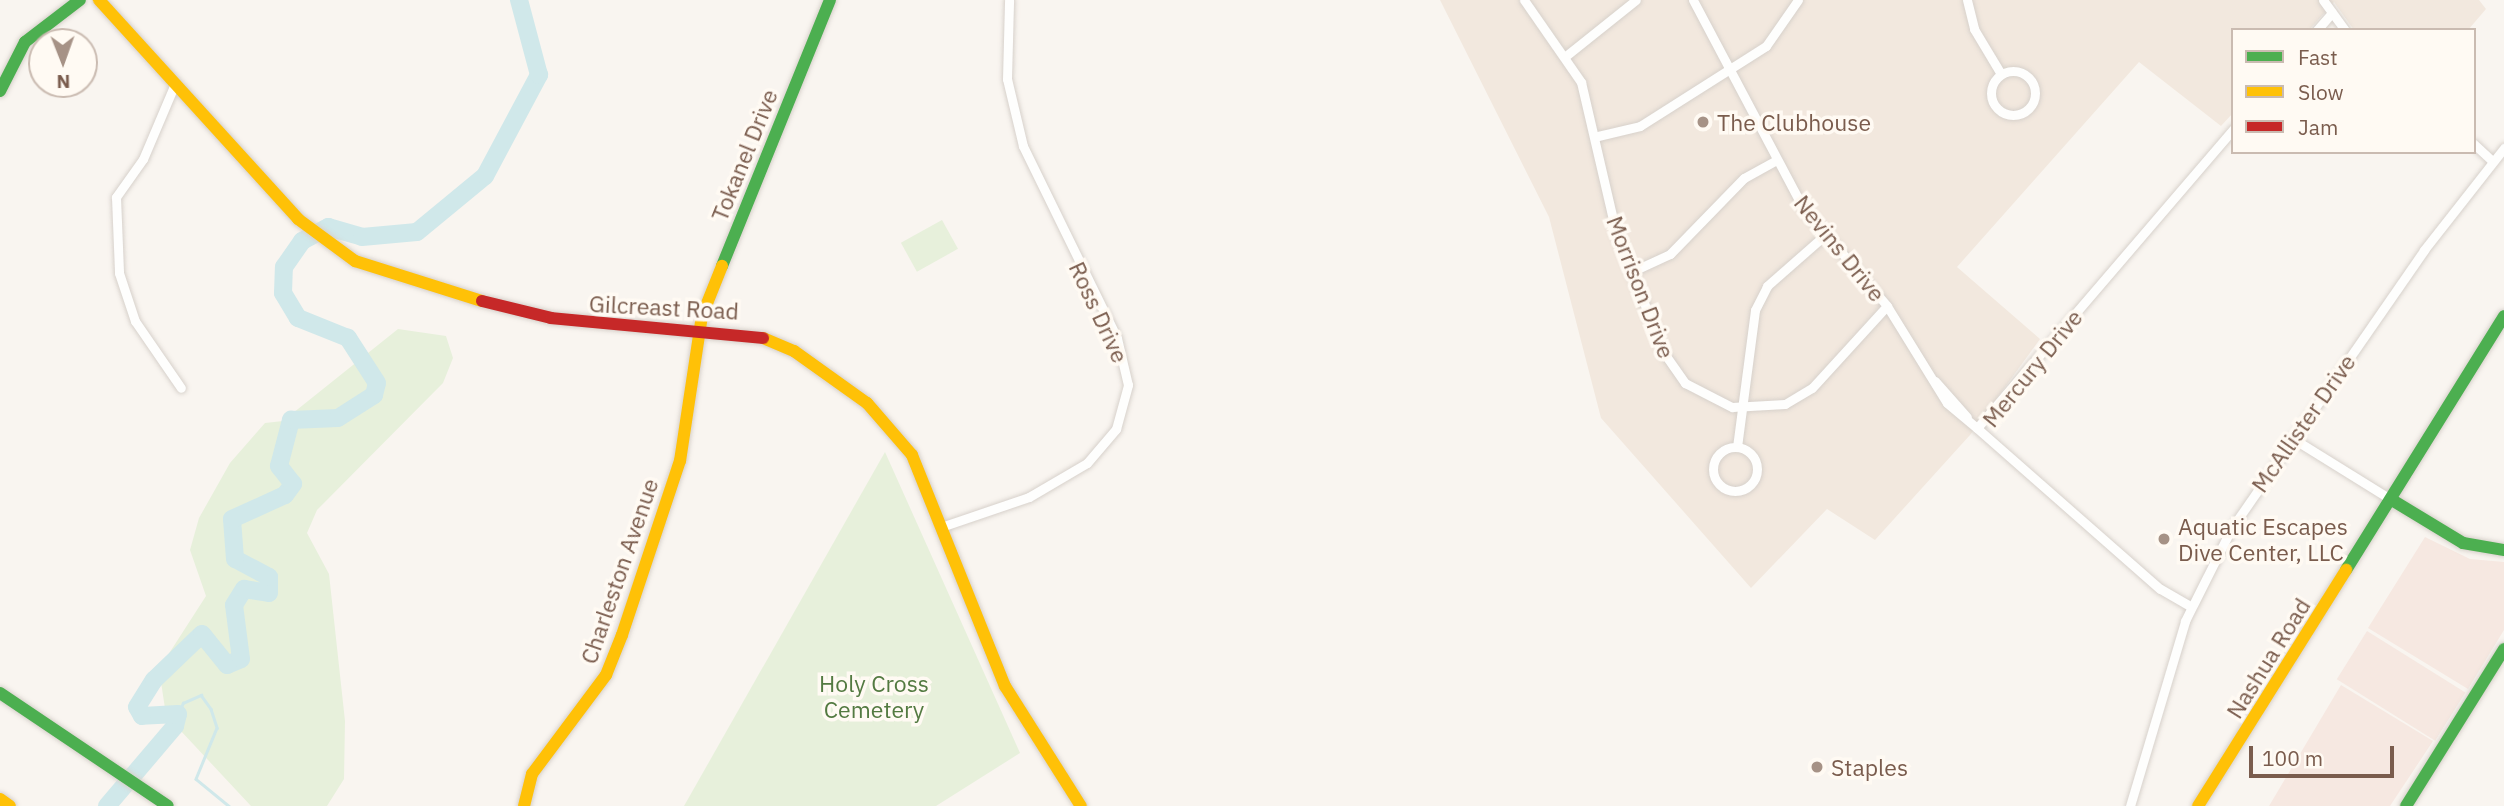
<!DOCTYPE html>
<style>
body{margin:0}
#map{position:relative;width:2504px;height:806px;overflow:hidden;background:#f9f5f0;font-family:"IBM Plex Sans",sans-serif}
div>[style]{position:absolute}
.residential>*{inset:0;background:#f2e8de}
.commercial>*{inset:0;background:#f6e8e1;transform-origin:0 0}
.green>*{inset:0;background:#e7f0db;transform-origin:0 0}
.stream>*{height:2.5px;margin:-1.25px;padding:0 1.25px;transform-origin:1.25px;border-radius:1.25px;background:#d0e8ea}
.river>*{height:18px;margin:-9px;padding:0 9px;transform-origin:9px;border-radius:9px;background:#d0e8ea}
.roads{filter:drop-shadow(0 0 2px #d7d1cb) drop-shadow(0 0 2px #d7d1cb)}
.street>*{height:9px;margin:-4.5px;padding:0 4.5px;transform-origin:4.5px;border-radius:4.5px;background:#fefefd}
.street>.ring{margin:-4.5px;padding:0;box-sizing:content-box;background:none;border:9px solid #fefefd;border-radius:50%}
.fast>*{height:12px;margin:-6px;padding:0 6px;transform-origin:6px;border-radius:6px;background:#4caf50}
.slow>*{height:12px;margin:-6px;padding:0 6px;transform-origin:6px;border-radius:6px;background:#ffc107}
.jam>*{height:12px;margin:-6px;padding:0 6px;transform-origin:6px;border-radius:6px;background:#c62828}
.dots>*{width:19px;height:19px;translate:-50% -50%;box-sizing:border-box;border:4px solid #fffaf3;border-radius:50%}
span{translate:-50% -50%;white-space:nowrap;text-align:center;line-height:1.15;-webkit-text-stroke:7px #fffaf3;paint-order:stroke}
.poi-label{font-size:23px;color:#7a5c4d}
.left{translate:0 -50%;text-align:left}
.street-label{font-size:23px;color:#7a5c4d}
.park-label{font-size:23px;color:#537a41}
.legend{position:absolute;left:2231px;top:28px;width:245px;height:126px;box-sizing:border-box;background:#fffaf3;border:2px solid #cabbb1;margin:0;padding:9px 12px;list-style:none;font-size:21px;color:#7a5c4d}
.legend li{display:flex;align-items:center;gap:14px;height:35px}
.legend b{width:35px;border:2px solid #cabbb1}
.north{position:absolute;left:28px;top:28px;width:70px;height:70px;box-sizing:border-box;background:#fffaf3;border:2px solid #cabbb1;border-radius:50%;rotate:179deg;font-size:19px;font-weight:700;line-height:28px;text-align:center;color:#7a5c4d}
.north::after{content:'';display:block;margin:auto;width:24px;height:32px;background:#a69286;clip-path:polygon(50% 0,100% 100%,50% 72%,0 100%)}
.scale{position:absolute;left:2249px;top:746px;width:145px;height:32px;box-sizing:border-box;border:4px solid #7a5c4d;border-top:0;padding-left:9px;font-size:21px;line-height:24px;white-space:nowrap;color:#7a5c4d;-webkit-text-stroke:5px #fffaf3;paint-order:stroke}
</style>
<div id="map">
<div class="residential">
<i style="clip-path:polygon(1440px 0,2479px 0,2486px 9px,2468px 30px,2354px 30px,2334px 2px,2309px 30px,2233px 30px,2233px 113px,2221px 126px,2139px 62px,1957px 267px,2040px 339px,1970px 435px,1875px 540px,1827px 509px,1751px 588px,1601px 418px,1549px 217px)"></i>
</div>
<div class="commercial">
<i style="clip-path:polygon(2425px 537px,2470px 559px,2504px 562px,2504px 630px,2468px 689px,2368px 628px)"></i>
<i style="left:2367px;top:631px;width:116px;height:57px;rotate:32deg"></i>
<i style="clip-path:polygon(2341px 685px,2433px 741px,2390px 806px,2269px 806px)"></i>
</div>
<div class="green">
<i style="left:942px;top:220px;width:33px;height:47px;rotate:61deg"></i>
<i style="clip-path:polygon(398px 329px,446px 336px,453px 358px,443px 383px,317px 510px,307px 533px,329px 574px,345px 721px,344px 779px,327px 806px,251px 806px,166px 715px,159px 669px,206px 596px,190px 550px,199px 518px,230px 463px,265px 423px,283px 421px)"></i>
<i style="clip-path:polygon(885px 452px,1020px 753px,936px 806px,684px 806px)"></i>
</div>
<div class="stream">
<i style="left:178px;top:714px;width:12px;rotate:-66deg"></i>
<i style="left:183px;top:703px;width:20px;rotate:-24deg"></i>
<i style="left:201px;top:695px;width:17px;rotate:54deg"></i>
<i style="left:211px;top:709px;width:20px;rotate:72deg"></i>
<i style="left:217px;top:728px;width:55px;rotate:112.4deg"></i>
<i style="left:196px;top:779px;width:43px;rotate:39.3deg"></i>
</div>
<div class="river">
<i style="left:107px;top:806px;width:105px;rotate:-49.6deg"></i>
<i style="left:175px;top:726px;width:12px;rotate:-76deg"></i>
<i style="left:178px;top:714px;width:36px;rotate:177deg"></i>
<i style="left:142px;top:716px;width:10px;rotate:-119deg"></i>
<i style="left:137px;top:707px;width:32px;rotate:-58deg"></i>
<i style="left:154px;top:680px;width:66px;rotate:-43.8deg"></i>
<i style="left:202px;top:634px;width:40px;rotate:51deg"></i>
<i style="left:227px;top:665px;width:15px;rotate:-23deg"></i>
<i style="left:241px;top:659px;width:54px;rotate:-97.4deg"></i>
<i style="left:234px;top:605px;width:19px;rotate:-58deg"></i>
<i style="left:244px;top:589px;width:25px;rotate:9deg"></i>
<i style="left:269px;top:593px;width:16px;rotate:-90deg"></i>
<i style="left:269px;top:577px;width:38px;rotate:-152deg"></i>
<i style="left:235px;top:559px;width:40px;rotate:-94.3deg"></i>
<i style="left:232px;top:519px;width:58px;rotate:-24.4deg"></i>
<i style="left:285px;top:495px;width:14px;rotate:-54deg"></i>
<i style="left:293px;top:484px;width:23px;rotate:-128deg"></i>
<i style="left:279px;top:466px;width:48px;rotate:-75.4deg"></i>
<i style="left:291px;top:420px;width:47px;rotate:-2.4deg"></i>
<i style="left:338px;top:418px;width:43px;rotate:-32.6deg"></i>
<i style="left:374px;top:395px;width:12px;rotate:-76deg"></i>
<i style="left:377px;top:383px;width:54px;rotate:-122.8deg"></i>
<i style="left:348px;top:338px;width:54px;rotate:-158.2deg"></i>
<i style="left:298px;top:318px;width:29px;rotate:-121deg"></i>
<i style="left:283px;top:293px;width:26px;rotate:-88deg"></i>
<i style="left:284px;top:267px;width:32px;rotate:-55deg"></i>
<i style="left:302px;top:241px;width:30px;rotate:-28deg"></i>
<i style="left:328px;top:227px;width:35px;rotate:16deg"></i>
<i style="left:362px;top:237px;width:55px;rotate:-5.2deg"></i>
<i style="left:417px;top:232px;width:88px;rotate:-39.5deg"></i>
<i style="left:485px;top:176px;width:115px;rotate:-61.9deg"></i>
<i style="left:539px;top:75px;width:78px;rotate:-104.9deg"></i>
</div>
<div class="roads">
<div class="street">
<i style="left:1524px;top:0;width:100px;rotate:55.2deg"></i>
<i style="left:1581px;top:82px;width:154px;rotate:76.9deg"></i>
<i style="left:1616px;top:232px;width:130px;rotate:68.4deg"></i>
<i style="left:1664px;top:353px;width:37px;rotate:55deg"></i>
<i style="left:1685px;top:383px;width:53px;rotate:27.1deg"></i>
<i style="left:1732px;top:407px;width:53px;rotate:-3.2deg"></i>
<i style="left:1785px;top:404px;width:31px;rotate:-31deg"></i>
<i style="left:1812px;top:388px;width:111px;rotate:-47.6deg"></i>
<i style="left:1693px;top:0;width:233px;rotate:62.1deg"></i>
<i style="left:1802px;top:206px;width:131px;rotate:49.6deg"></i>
<i style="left:1887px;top:306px;width:114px;rotate:58.3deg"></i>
<i style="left:1947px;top:403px;width:39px;rotate:40deg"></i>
<i style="left:1967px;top:0;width:30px;rotate:76deg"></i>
<i style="left:1974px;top:29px;width:52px;rotate:59deg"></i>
<i style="left:2323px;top:0;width:37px;rotate:54deg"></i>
<i style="left:2317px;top:30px;width:23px;rotate:-49deg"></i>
<i style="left:1567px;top:55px;width:88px;rotate:-38.6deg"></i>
<i class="ring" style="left:1991px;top:71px;width:35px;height:35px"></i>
<i style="left:174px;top:86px;width:79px;rotate:113deg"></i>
<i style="left:143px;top:159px;width:47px;rotate:125.4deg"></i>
<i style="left:116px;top:197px;width:76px;rotate:87.7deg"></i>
<i style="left:119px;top:273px;width:51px;rotate:71.6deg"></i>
<i style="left:135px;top:321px;width:81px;rotate:55.5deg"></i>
<i style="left:1598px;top:136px;width:43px;rotate:-13.4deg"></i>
<i style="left:1640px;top:126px;width:149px;rotate:-32.4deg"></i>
<i style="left:1766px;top:46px;width:56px;rotate:-55.2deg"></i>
<i style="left:2474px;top:144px;width:22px;rotate:43deg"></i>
<i style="left:1631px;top:272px;width:43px;rotate:-24.8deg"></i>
<i style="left:1670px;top:254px;width:106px;rotate:-45.8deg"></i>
<i style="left:1744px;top:178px;width:37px;rotate:-29deg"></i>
<i style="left:1935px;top:381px;width:48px;rotate:48.4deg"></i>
<i style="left:2292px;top:438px;width:118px;rotate:31.8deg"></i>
<i class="ring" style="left:1713px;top:447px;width:35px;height:35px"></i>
<i style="left:1737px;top:447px;width:138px;rotate:-82.5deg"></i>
<i style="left:1755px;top:310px;width:27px;rotate:-63deg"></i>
<i style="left:1767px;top:286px;width:77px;rotate:-41.3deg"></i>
<i style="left:941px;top:527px;width:93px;rotate:-18.8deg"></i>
<i style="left:1029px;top:497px;width:67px;rotate:-30.4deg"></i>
<i style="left:1087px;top:463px;width:45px;rotate:-49.5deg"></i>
<i style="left:1116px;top:429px;width:46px;rotate:-74.7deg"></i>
<i style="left:1128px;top:385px;width:48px;rotate:-103.2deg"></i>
<i style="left:1117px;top:338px;width:214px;rotate:-116.1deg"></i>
<i style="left:1023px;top:146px;width:69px;rotate:-103.4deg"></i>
<i style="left:1007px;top:79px;width:79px;rotate:-88.5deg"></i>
<i style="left:2190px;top:606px;width:34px;rotate:-150deg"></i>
<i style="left:2160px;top:589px;width:244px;rotate:-138.7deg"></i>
<i style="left:1977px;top:428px;width:394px;rotate:-49.4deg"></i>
<i style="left:2130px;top:806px;width:193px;rotate:-73.4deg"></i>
<i style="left:2185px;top:621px;width:103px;rotate:-63.4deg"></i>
<i style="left:2231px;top:529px;width:339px;rotate:-55.3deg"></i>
<i style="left:2424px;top:250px;width:130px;rotate:-51.9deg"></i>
</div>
<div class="fast">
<i style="left:0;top:91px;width:55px;rotate:-63deg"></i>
<i style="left:25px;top:42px;width:69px;rotate:-37.4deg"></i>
<i style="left:722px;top:266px;width:287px;rotate:-67.9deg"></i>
<i style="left:2392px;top:500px;width:83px;rotate:31.2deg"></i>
<i style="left:2463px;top:543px;width:42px;rotate:9.7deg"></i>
<i style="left:2346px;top:570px;width:299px;rotate:-58.1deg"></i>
<i style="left:0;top:693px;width:202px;rotate:33.9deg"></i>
<i style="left:2406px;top:806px;width:185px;rotate:-58deg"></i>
</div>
<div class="slow">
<i style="left:99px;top:0;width:296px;rotate:47.7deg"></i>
<i style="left:298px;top:219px;width:71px;rotate:36.4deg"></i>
<i style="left:355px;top:261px;width:133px;rotate:17.5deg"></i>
<i style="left:763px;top:338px;width:34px;rotate:23deg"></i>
<i style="left:794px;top:351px;width:90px;rotate:35.5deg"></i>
<i style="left:867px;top:403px;width:69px;rotate:49.1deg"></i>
<i style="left:912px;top:455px;width:249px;rotate:68.1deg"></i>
<i style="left:1005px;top:686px;width:142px;rotate:57.7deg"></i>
<i style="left:0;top:799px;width:12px;rotate:35deg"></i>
<i style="left:524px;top:806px;width:33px;rotate:-76deg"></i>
<i style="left:532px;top:774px;width:124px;rotate:-53.2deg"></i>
<i style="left:606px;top:675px;width:43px;rotate:-68.2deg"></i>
<i style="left:622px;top:635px;width:183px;rotate:-71.6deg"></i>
<i style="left:680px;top:461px;width:147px;rotate:-81.4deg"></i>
<i style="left:702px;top:316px;width:54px;rotate:-68.2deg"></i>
<i style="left:2198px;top:806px;width:279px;rotate:-57.9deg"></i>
</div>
<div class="jam">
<i style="left:482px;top:301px;width:71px;rotate:13.8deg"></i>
<i style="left:551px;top:318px;width:213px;rotate:5.4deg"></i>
</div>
</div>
<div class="dots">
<i style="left:1703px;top:122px;background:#a69286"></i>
<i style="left:2164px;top:539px;background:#a69286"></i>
<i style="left:1817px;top:767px;background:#a69286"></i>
</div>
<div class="poi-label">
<span class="left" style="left:1717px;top:122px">The Clubhouse</span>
<span class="left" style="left:2178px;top:539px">Aquatic Escapes<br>Dive Center, LLC</span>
<span class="left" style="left:1831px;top:767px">Staples</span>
</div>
<div class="street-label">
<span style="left:744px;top:155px;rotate:-68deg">Tokanel Drive</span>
<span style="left:1840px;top:248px;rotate:51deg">Nevins Drive</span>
<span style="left:1641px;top:287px;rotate:69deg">Morrison Drive</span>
<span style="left:664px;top:307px;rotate:3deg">Gilcreast Road</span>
<span style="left:1099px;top:312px;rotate:65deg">Ross Drive</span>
<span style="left:2032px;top:368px;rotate:-51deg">Mercury Drive</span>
<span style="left:2303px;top:423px;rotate:-55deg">McAllister Drive</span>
<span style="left:619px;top:571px;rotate:-71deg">Charleston Avenue</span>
<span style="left:2268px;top:658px;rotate:-58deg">Nashua Road</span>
</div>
<div class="park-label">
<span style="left:874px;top:696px">Holy Cross<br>Cemetery</span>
</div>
<ul class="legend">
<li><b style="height:9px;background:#4caf50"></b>Fast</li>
<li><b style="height:9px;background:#ffc107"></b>Slow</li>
<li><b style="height:9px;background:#c62828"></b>Jam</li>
</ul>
<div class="north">N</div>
<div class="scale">100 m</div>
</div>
